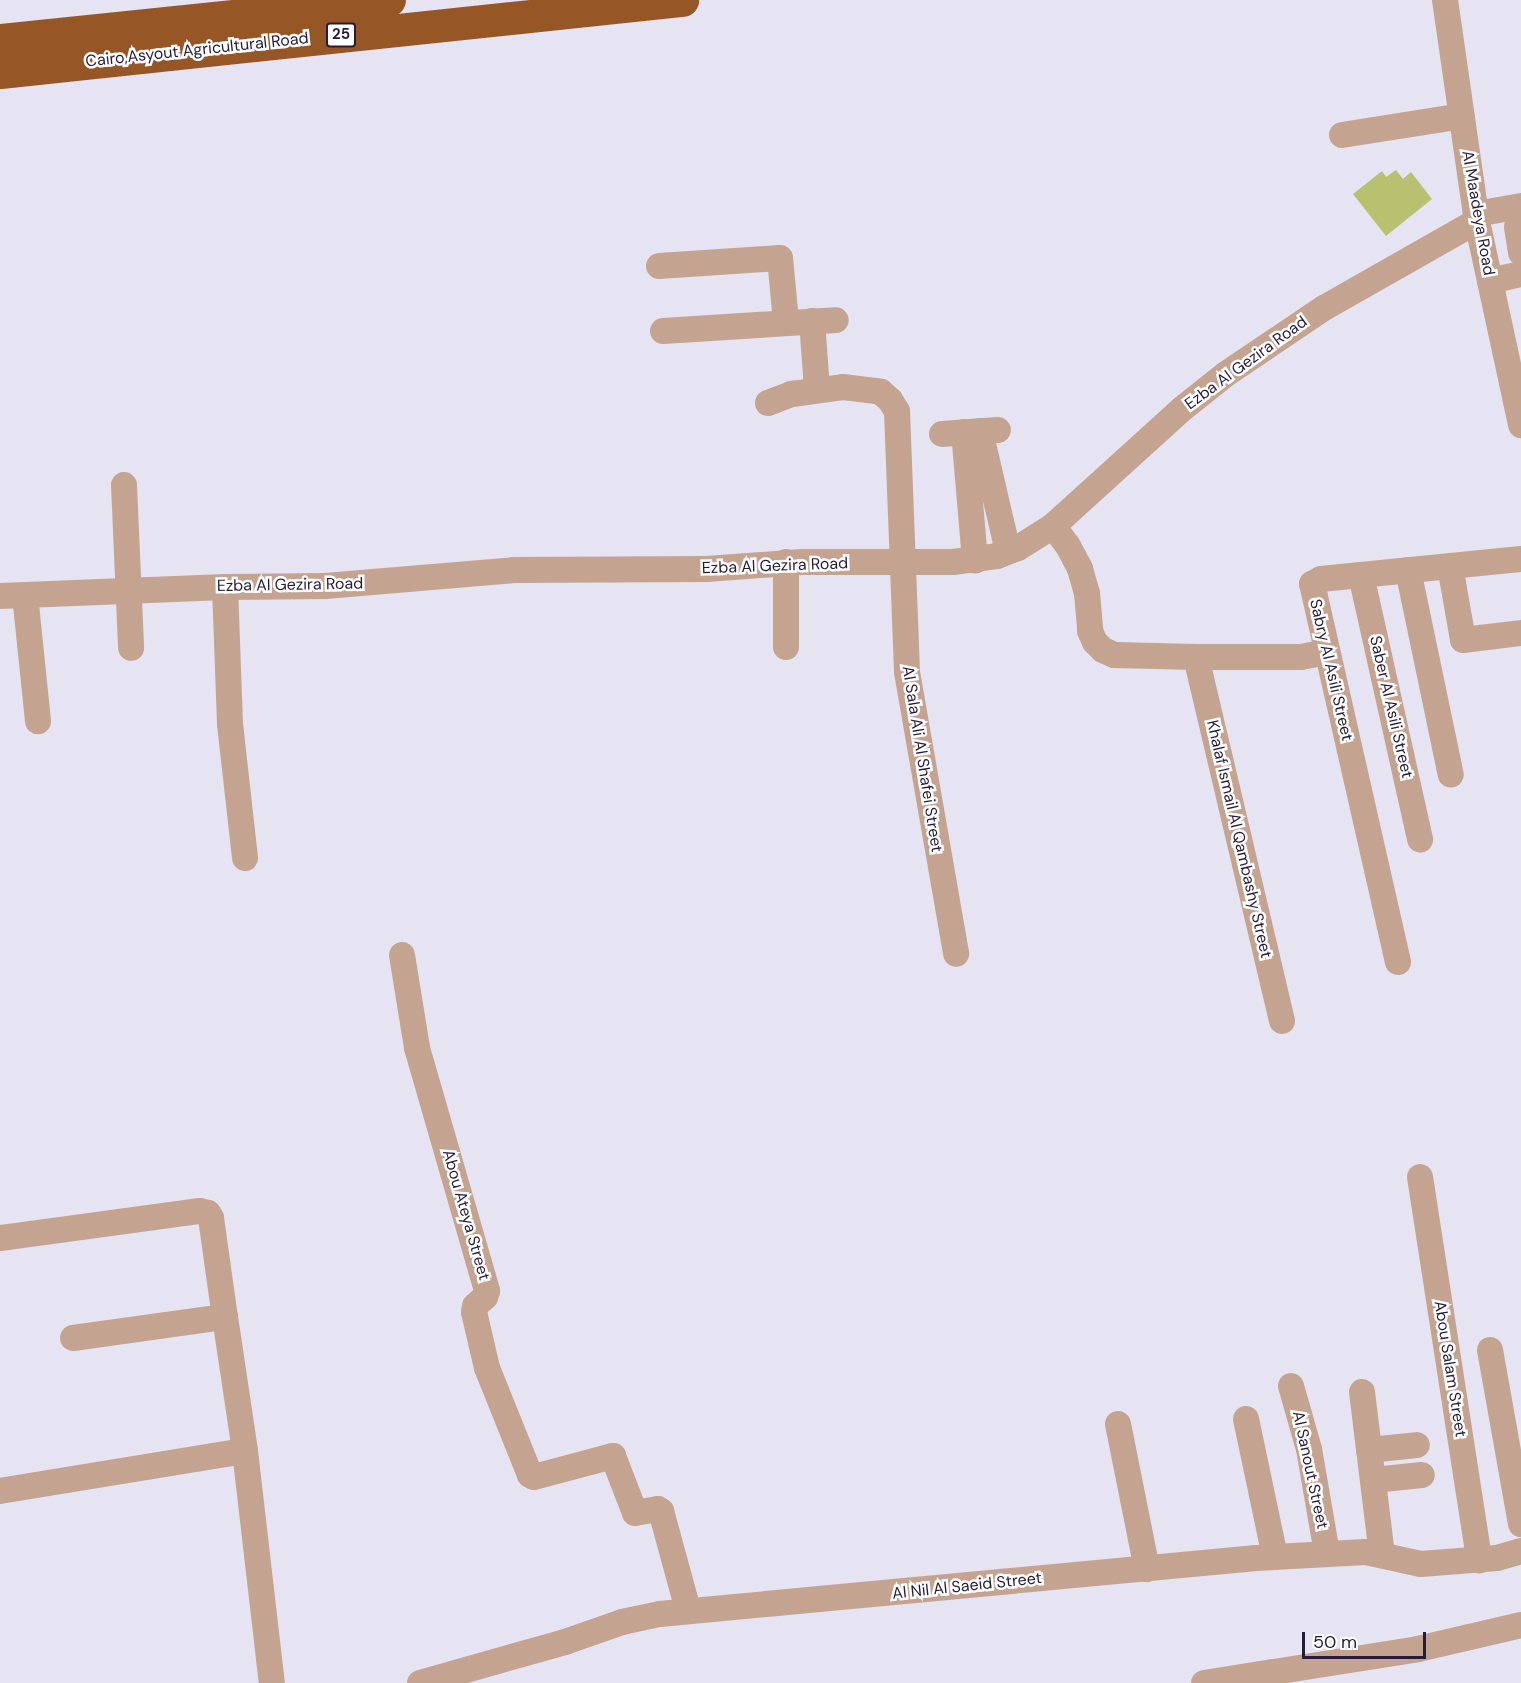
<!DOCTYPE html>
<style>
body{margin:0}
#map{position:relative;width:1521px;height:1683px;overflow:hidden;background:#e6e3f3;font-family:"DM Sans",sans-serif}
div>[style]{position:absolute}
.building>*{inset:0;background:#b8c16f}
.minor>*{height:26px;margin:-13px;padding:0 13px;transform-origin:13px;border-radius:13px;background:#c4a490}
.highway>*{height:33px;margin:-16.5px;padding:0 16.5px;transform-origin:16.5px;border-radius:16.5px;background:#975626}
span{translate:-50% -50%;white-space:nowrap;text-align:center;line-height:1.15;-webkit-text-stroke:5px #fff;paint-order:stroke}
.shield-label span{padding:2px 4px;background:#fff;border:2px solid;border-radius:4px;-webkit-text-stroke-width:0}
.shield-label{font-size:15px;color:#241d3a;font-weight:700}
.street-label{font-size:16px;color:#241d3a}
.scale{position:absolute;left:1302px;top:1632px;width:124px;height:27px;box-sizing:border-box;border:3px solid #241d3a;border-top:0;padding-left:8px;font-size:18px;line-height:21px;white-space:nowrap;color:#241d3a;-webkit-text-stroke:4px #fff;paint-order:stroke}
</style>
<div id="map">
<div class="building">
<i style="clip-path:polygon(1396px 170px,1403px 179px,1411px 172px,1432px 199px,1386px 236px,1353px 194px,1382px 171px,1386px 177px)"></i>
</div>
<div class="minor">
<i style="left:1445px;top:0;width:223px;rotate:81.8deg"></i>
<i style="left:1477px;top:221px;width:209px;rotate:77.8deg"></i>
<i style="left:1342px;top:135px;width:121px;rotate:-9deg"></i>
<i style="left:1476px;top:214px;width:46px;rotate:-10.1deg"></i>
<i style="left:1517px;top:227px;width:26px;rotate:81deg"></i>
<i style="left:659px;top:266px;width:121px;rotate:-3.8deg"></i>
<i style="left:780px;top:258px;width:64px;rotate:84.6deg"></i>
<i style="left:1490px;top:281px;width:32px;rotate:-13deg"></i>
<i style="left:812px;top:321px;width:68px;rotate:85.8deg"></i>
<i style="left:663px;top:331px;width:173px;rotate:-3.6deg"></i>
<i style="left:768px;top:403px;width:26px;rotate:-21deg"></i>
<i style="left:792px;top:394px;width:51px;rotate:-7.8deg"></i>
<i style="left:843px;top:387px;width:38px;rotate:7deg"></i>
<i style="left:881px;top:392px;width:12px;rotate:42deg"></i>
<i style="left:890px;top:400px;width:13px;rotate:58deg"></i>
<i style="left:897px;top:411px;width:261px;rotate:87.8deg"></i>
<i style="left:907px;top:672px;width:286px;rotate:80.1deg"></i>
<i style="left:980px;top:431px;width:123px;rotate:76.9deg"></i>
<i style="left:964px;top:432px;width:129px;rotate:85.1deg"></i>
<i style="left:942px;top:434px;width:56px;rotate:-4.1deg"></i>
<i style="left:124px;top:485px;width:163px;rotate:87.5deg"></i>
<i style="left:1053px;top:526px;width:25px;rotate:53deg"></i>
<i style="left:1068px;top:546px;width:26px;rotate:62deg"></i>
<i style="left:1080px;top:569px;width:25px;rotate:74deg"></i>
<i style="left:1087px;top:593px;width:38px;rotate:85deg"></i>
<i style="left:1090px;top:631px;width:12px;rotate:66deg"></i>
<i style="left:1095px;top:642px;width:11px;rotate:45deg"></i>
<i style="left:1103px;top:650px;width:12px;rotate:24deg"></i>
<i style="left:1114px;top:655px;width:82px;rotate:1.4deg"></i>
<i style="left:1196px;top:657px;width:105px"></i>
<i style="left:1301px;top:657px;width:26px;rotate:-11deg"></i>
<i style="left:786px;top:562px;width:85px;rotate:90deg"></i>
<i style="left:1450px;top:566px;width:75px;rotate:80deg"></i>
<i style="left:1463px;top:640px;width:58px;rotate:-6.9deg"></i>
<i style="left:1408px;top:570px;width:209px;rotate:78.2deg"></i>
<i style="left:1361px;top:575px;width:271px;rotate:77.4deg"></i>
<i style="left:225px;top:587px;width:137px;rotate:87.9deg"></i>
<i style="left:230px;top:724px;width:135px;rotate:83.6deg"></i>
<i style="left:25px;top:595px;width:127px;rotate:84.1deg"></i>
<i style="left:0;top:596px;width:225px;rotate:-2.3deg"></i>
<i style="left:225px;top:587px;width:100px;rotate:-0.6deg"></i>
<i style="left:325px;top:586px;width:190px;rotate:-4.8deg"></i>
<i style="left:514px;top:570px;width:193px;rotate:-0.3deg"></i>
<i style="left:707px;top:569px;width:95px;rotate:-4.2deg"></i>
<i style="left:802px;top:562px;width:151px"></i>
<i style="left:953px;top:562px;width:44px;rotate:-7.8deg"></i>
<i style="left:997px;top:556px;width:22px;rotate:-21deg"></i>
<i style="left:1018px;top:548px;width:41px;rotate:-32.2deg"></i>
<i style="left:1053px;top:526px;width:174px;rotate:-42.2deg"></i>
<i style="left:1182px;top:409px;width:56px;rotate:-38.5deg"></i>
<i style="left:1226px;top:374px;width:118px;rotate:-34deg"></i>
<i style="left:1324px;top:308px;width:176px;rotate:-29.6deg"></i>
<i style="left:1196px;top:657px;width:374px;rotate:76.7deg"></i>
<i style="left:402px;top:955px;width:94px;rotate:80.8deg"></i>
<i style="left:417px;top:1048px;width:253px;rotate:73.9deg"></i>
<i style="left:487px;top:1291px;width:6px;rotate:108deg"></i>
<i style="left:485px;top:1297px;width:13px;rotate:138deg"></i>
<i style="left:475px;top:1306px;width:6px;rotate:99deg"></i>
<i style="left:474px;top:1312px;width:57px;rotate:76.9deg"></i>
<i style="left:487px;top:1368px;width:115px;rotate:68.1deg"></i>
<i style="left:530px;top:1475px;width:4px;rotate:27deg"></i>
<i style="left:534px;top:1477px;width:82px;rotate:-14.9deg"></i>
<i style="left:613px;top:1456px;width:61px;rotate:68.9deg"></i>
<i style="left:635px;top:1513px;width:23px;rotate:-10deg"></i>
<i style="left:658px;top:1509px;width:4px;rotate:34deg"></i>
<i style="left:661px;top:1511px;width:103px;rotate:74.7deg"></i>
<i style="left:1398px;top:962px;width:388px;rotate:-102.8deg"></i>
<i style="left:1312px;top:584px;width:10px;rotate:-29deg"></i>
<i style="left:1321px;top:579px;width:201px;rotate:-5.7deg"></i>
<i style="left:1420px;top:1177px;width:388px;rotate:81.2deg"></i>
<i style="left:0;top:1238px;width:202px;rotate:-7.7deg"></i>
<i style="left:200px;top:1211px;width:8px;rotate:14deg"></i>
<i style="left:208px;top:1213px;width:6px;rotate:59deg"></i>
<i style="left:211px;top:1218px;width:100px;rotate:82deg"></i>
<i style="left:73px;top:1338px;width:153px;rotate:-7.9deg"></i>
<i style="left:225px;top:1317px;width:135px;rotate:81.5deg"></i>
<i style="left:1490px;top:1350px;width:177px;rotate:79.9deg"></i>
<i style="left:1291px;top:1386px;width:66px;rotate:74.1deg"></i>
<i style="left:1309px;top:1449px;width:106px;rotate:80.2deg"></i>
<i style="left:1362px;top:1392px;width:164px;rotate:83deg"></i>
<i style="left:1246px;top:1419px;width:141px;rotate:78.1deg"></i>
<i style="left:1118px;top:1424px;width:148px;rotate:78.7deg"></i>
<i style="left:1369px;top:1450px;width:48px;rotate:-5.9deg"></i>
<i style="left:1373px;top:1480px;width:49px;rotate:-5.8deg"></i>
<i style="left:0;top:1491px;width:248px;rotate:-9.3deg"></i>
<i style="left:245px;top:1451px;width:234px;rotate:83.4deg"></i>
<i style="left:420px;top:1683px;width:151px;rotate:-15.8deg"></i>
<i style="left:565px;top:1642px;width:60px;rotate:-19.3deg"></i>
<i style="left:622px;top:1622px;width:39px;rotate:-12deg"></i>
<i style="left:660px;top:1614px;width:599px;rotate:-5.37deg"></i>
<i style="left:1256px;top:1558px;width:110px;rotate:-3.1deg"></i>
<i style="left:1366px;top:1552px;width:56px;rotate:12.3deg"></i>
<i style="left:1421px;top:1564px;width:76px;rotate:-4.5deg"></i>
<i style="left:1497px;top:1558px;width:25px;rotate:-16deg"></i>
<i style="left:1204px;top:1683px;width:217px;rotate:-9deg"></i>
<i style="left:1418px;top:1649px;width:106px;rotate:-13.1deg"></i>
</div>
<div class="highway">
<i style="left:0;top:40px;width:391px;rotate:-5.9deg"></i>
<i style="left:0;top:72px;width:686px;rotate:-6.03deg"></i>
</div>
<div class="shield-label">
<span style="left:341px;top:35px">25</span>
</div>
<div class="street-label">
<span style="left:197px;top:50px;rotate:-6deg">Cairo,Asyout Agricultural Road</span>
<span style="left:1478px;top:213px;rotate:80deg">Al Maadeya Road</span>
<span style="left:1246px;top:363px;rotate:-36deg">Ezba Al Gezira Road</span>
<span style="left:775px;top:566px;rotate:-2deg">Ezba Al Gezira Road</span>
<span style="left:290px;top:585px;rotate:-1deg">Ezba Al Gezira Road</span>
<span style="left:1331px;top:670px;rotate:77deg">Sabry Al Asili Street</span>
<span style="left:1391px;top:707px;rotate:77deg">Saber Al Asili Street</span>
<span style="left:922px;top:759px;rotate:81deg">Al Sala Ali Al Shafei Street</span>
<span style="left:1239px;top:839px;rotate:77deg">Khalaf Ismail Al Qambashy Street</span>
<span style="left:466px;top:1215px;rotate:74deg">Abou Ateya Street</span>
<span style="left:1450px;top:1369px;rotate:81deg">Abou Salam Street</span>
<span style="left:1310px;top:1470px;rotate:78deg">Al Sanout Street</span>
<span style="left:967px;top:1586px;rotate:-6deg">Al Nil Al Saeid Street</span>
</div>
<div class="scale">50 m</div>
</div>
